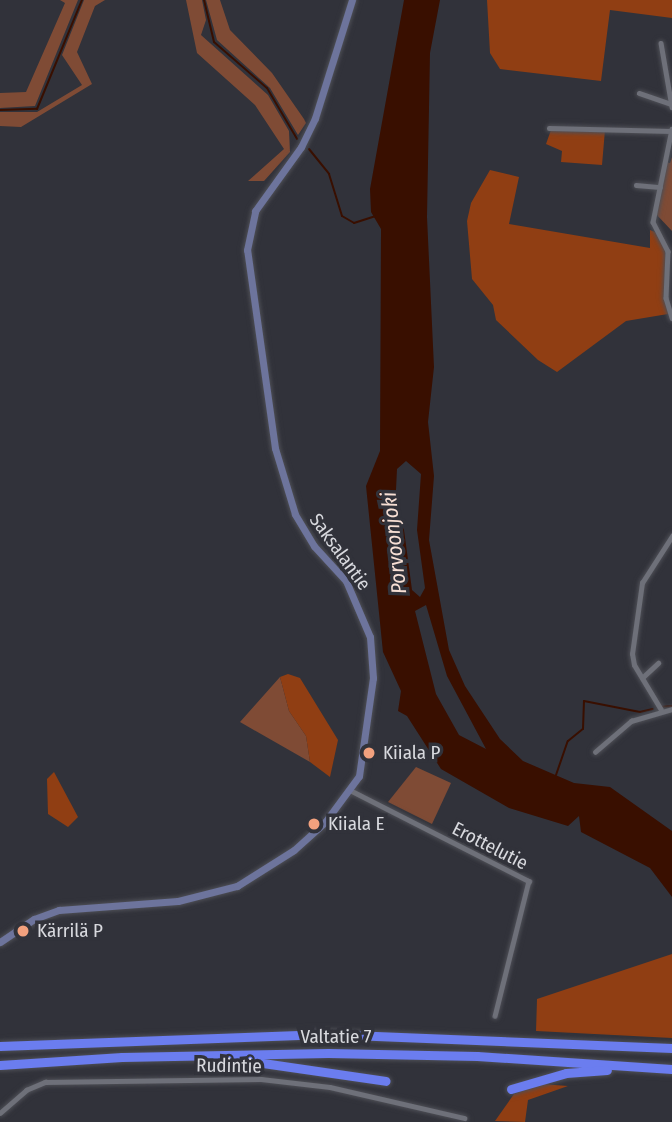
<!DOCTYPE html>
<meta charset="utf-8">
<style>
body{margin:0}
#map{position:relative;width:672px;height:1122px;overflow:hidden;background:#31323a;font-family:"Fira Sans Condensed",sans-serif}
div>[style]{position:absolute}
.green>*{inset:0;background:#7f4b35}
.forest>*{inset:0;background:#903e13}
.water>*{inset:0;background:#390f00}
.stream>*{height:2px;margin:-1px;padding:0 1px;transform-origin:1px;border-radius:1px;background:#390f00}
.roads{filter:drop-shadow(0 0 2px #4e4f56) drop-shadow(0 0 2px #4e4f56)}
.street>*{height:4.5px;margin:-2.25px;padding:0 2.25px;transform-origin:2.25px;border-radius:2.25px;background:#6e7079}
.secondary>*{height:7px;margin:-3.5px;padding:0 3.5px;transform-origin:3.5px;border-radius:3.5px;background:#6d749c}
.highway>*{height:9px;margin:-4.5px;padding:0 4.5px;transform-origin:4.5px;border-radius:4.5px;background:#6b7def}
.dots>*{width:19px;height:19px;translate:-50% -50%;box-sizing:border-box;border:4px solid #31323a;border-radius:50%}
span{translate:-50% -50%;white-space:nowrap;text-align:center;line-height:1.15;-webkit-text-stroke:7px #31323a;paint-order:stroke}
.street-label{font-size:19px;color:#d8d9de}
.poi-label{font-size:19px;color:#d8d9de}
.left{translate:0 -50%;text-align:left}
.water-label{font-size:21px;color:#f7dfd4;font-style:italic}
</style>
<div id="map">
<div class="green">
<i style="clip-path:polygon(60px 0,78px 0,35px 106px,0 108px,0 93px,26px 92px,65px 3px)"></i>
<i style="clip-path:polygon(84px 0,105px 0,95px 6px,77px 52px,92px 84px,21px 127px,0 126px,0 112px,37px 112px,82px 85px,62px 55px)"></i>
<i style="clip-path:polygon(186px 0,202px 0,206px 20px,201px 35px,268px 95px,289px 131px,290px 152px,264px 181px,248px 181px,284px 149px,255px 105px,197px 53px)"></i>
<i style="clip-path:polygon(206px 0,220px 0,230px 30px,272px 73px,304px 119px,306px 123px,298px 135px,270px 88px,217px 40px)"></i>
<i style="clip-path:polygon(672px 157px,672px 231px,655px 213px,664px 162px,670px 163px)"></i>
<i style="clip-path:polygon(280px 677px,289px 711px,306px 736px,310px 762px,240px 722px)"></i>
<i style="clip-path:polygon(416px 767px,451px 783px,432px 824px,388px 802px)"></i>
</div>
<div class="forest">
<i style="clip-path:polygon(487px 0,672px 0,672px 18px,610px 10px,601px 81px,500px 69px,490px 53px)"></i>
<i style="clip-path:polygon(551px 130px,605px 130px,602px 165px,561px 162px,562px 151px,546px 144px)"></i>
<i style="clip-path:polygon(490px 170px,519px 177px,509px 224px,650px 248px,650px 230px,655px 232px,665px 247px,668px 314px,626px 321px,557px 372px,538px 360px,496px 320px,493px 305px,472px 279px,467px 221px,471px 203px)"></i>
<i style="clip-path:polygon(288px 674px,300px 678px,338px 740px,330px 777px,310px 762px,306px 736px,289px 711px,280px 677px)"></i>
<i style="clip-path:polygon(54px 772px,78px 817px,68px 827px,48px 814px,47px 779px)"></i>
<i style="clip-path:polygon(672px 954px,672px 1038px,536px 1031px,537px 999px)"></i>
<i style="clip-path:polygon(542px 1084px,568px 1086px,528px 1100px,525px 1122px,495px 1121px,514px 1094px)"></i>
</div>
<div class="water">
<i style="clip-path:polygon(evenodd,404px 0,440px 0,430px 53px,427px 217px,434px 367px,428px 422px,434px 476px,429px 540px,449px 650px,465px 686px,500px 739px,523px 761px,574px 783px,610px 787px,672px 831px,672px 897px,650px 868px,581px 832px,579px 816px,568px 826px,509px 808px,441px 769px,407px 716px,398px 711px,401px 691px,383px 652px,366px 486px,380px 451px,381px 229px,371px 212px,370px 189px,404px 0,406px 461px,421px 474px,417px 530px,425px 588px,420px 597px,412px 590px,404px 530px,395px 511px,397px 469px,406px 461px,404px 0,426px 605px,447px 676px,486px 749px,459px 735px,436px 694px,415px 611px,426px 605px)"></i>
</div>
<div class="stream">
<i style="left:204px;top:0;width:43px;rotate:76.6deg"></i>
<i style="left:214px;top:42px;width:70px;rotate:41deg"></i>
<i style="left:267px;top:88px;width:59px;rotate:59.5deg"></i>
<i style="left:0;top:110px;width:37px;rotate:-2deg"></i>
<i style="left:37px;top:109px;width:118px;rotate:-67.6deg"></i>
<i style="left:309px;top:149px;width:32px;rotate:51deg"></i>
<i style="left:329px;top:174px;width:44px;rotate:72.8deg"></i>
<i style="left:342px;top:216px;width:14px;rotate:30deg"></i>
<i style="left:354px;top:223px;width:22px;rotate:-18deg"></i>
<i style="left:660px;top:707px;width:12px;rotate:-5deg"></i>
<i style="left:556px;top:775px;width:36px;rotate:-71deg"></i>
<i style="left:568px;top:741px;width:19px;rotate:-39deg"></i>
<i style="left:583px;top:729px;width:28px;rotate:-88deg"></i>
<i style="left:584px;top:701px;width:57px;rotate:11.1deg"></i>
<i style="left:640px;top:712px;width:13px;rotate:-13deg"></i>
</div>
<div class="roads">
<div class="street">
<i style="left:661px;top:43px;width:65px;rotate:80.2deg"></i>
<i style="left:639px;top:93px;width:34px;rotate:19deg"></i>
<i style="left:549px;top:128px;width:122px;rotate:1.4deg"></i>
<i style="left:672px;top:129px;width:95px;rotate:101.5deg"></i>
<i style="left:653px;top:222px;width:33px;rotate:63deg"></i>
<i style="left:668px;top:251px;width:47px;rotate:92.4deg"></i>
<i style="left:666px;top:298px;width:21px;rotate:73deg"></i>
<i style="left:636px;top:185px;width:24px;rotate:5deg"></i>
<i style="left:642px;top:678px;width:22px;rotate:-43deg"></i>
<i style="left:661px;top:710px;width:52px;rotate:-121deg"></i>
<i style="left:634px;top:665px;width:11px;rotate:-100deg"></i>
<i style="left:632px;top:654px;width:72px;rotate:-82deg"></i>
<i style="left:642px;top:583px;width:56px;rotate:-57.4deg"></i>
<i style="left:595px;top:752px;width:48px;rotate:-40.7deg"></i>
<i style="left:631px;top:721px;width:43px;rotate:-16.3deg"></i>
<i style="left:352px;top:791px;width:199px;rotate:27deg"></i>
<i style="left:529px;top:881px;width:139px;rotate:104.1deg"></i>
<i style="left:0;top:1113px;width:35px;rotate:-41deg"></i>
<i style="left:26px;top:1090px;width:21px;rotate:-23deg"></i>
<i style="left:45px;top:1082px;width:216px;rotate:-0.8deg"></i>
<i style="left:261px;top:1079px;width:69px;rotate:6.6deg"></i>
<i style="left:330px;top:1087px;width:138px;rotate:13deg"></i>
</div>
<div class="secondary">
<i style="left:0;top:942px;width:41px;rotate:-34.1deg"></i>
<i style="left:34px;top:919px;width:27px;rotate:-20deg"></i>
<i style="left:59px;top:910px;width:119px;rotate:-4.3deg"></i>
<i style="left:178px;top:901px;width:61px;rotate:-14.3deg"></i>
<i style="left:237px;top:886px;width:67px;rotate:-32.3deg"></i>
<i style="left:294px;top:850px;width:42px;rotate:-42.1deg"></i>
<i style="left:325px;top:822px;width:57px;rotate:-53.5deg"></i>
<i style="left:359px;top:776px;width:99px;rotate:-81.9deg"></i>
<i style="left:373px;top:678px;width:41px;rotate:-94.2deg"></i>
<i style="left:370px;top:637px;width:61px;rotate:-113.2deg"></i>
<i style="left:346px;top:581px;width:47px;rotate:-132.4deg"></i>
<i style="left:314px;top:546px;width:37px;rotate:-121deg"></i>
<i style="left:295px;top:514px;width:69px;rotate:-106.9deg"></i>
<i style="left:275px;top:448px;width:200px;rotate:-98deg"></i>
<i style="left:247px;top:250px;width:40px;rotate:-78deg"></i>
<i style="left:255px;top:211px;width:79px;rotate:-54.3deg"></i>
<i style="left:301px;top:147px;width:32px;rotate:-64deg"></i>
<i style="left:315px;top:118px;width:124px;rotate:-72.6deg"></i>
</div>
<div class="highway">
<i style="left:0;top:1046px;width:326px;rotate:-2.1deg"></i>
<i style="left:326px;top:1034px;width:346px;rotate:2.3deg"></i>
<i style="left:249px;top:1061px;width:138px;rotate:8.3deg"></i>
<i style="left:0;top:1065px;width:122px;rotate:-3.8deg"></i>
<i style="left:122px;top:1057px;width:206px;rotate:-1.1deg"></i>
<i style="left:328px;top:1053px;width:149px;rotate:1.2deg"></i>
<i style="left:477px;top:1056px;width:195px;rotate:3.8deg"></i>
<i style="left:511px;top:1089px;width:57px;rotate:-16.2deg"></i>
<i style="left:566px;top:1073px;width:41px;rotate:-4.2deg"></i>
</div>
</div>
<div class="dots">
<i style="left:369px;top:753px;background:#f2a17e"></i>
<i style="left:314px;top:824px;background:#f2a17e"></i>
<i style="left:23px;top:931px;background:#f2a17e"></i>
</div>
<div class="street-label">
<span style="left:340px;top:552px;rotate:54deg">Saksalantie</span>
<span style="left:490px;top:846px;rotate:27deg">Erottelutie</span>
<span style="left:336px;top:1037px">Valtatie 7</span>
<span style="left:229px;top:1066px;rotate:1deg">Rudintie</span>
</div>
<div class="poi-label">
<span class="left" style="left:383px;top:753px">Kiiala P</span>
<span class="left" style="left:328px;top:824px">Kiiala E</span>
<span class="left" style="left:37px;top:931px">Kärrilä P</span>
</div>
<div class="water-label">
<span style="left:394px;top:543px;rotate:-96deg">Porvoonjoki</span>
</div>
</div>
